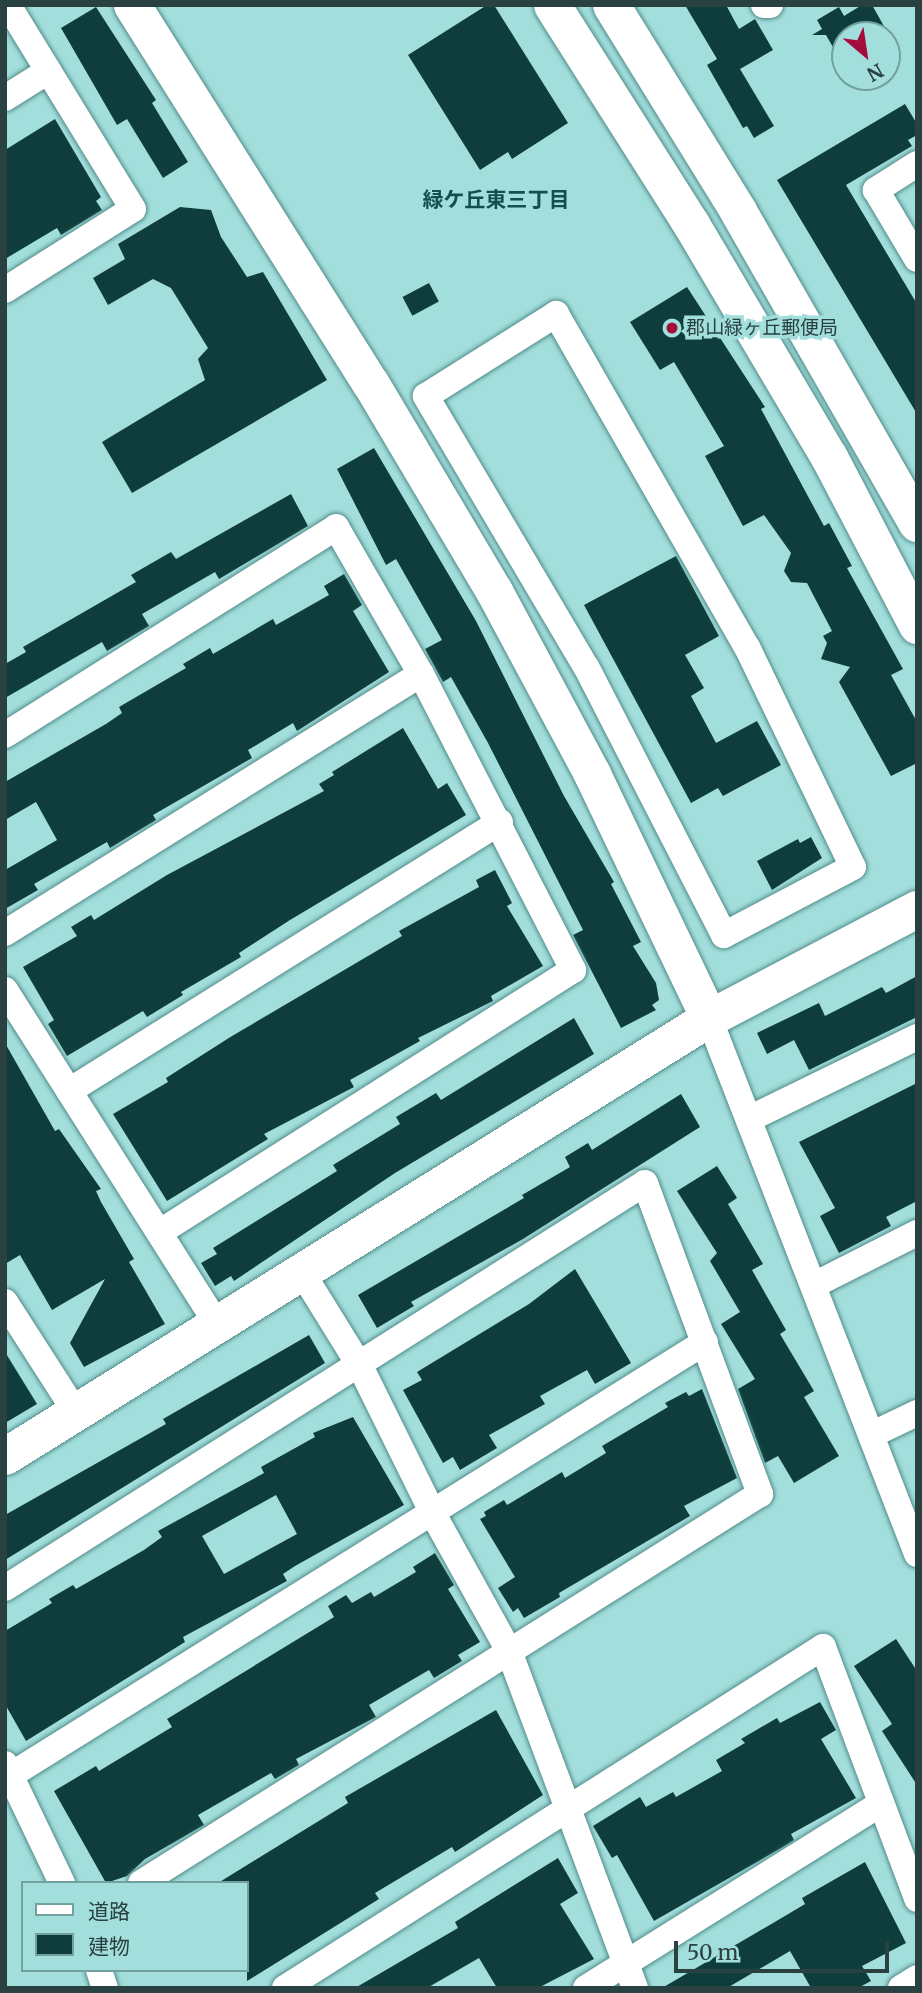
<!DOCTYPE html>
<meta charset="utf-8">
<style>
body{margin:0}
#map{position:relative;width:922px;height:1993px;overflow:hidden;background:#a2dedc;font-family:Merriweather,"Noto Sans JP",serif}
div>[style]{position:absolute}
.building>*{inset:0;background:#0f3d3c;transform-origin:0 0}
.roads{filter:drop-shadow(0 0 2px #518b89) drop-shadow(0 0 2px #518b89)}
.street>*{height:26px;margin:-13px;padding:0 13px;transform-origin:13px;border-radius:13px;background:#fff}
.secondary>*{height:37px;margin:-18.5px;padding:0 18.5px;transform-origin:18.5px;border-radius:18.5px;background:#fff}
.dots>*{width:19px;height:19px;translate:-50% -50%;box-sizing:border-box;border:4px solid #a2dedc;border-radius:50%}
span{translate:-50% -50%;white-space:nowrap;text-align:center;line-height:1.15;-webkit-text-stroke:7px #a2dedc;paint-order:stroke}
.poi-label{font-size:19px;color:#294241}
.left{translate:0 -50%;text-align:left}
.neighbourhood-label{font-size:21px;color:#10504f;font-weight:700}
.frame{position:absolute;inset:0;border:7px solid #294241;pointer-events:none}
.legend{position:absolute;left:21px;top:1881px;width:228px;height:91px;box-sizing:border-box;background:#a2dedc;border:2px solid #72a09e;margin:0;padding:9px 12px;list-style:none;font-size:21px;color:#294241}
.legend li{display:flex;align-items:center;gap:14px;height:35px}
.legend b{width:35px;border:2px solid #72a09e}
.north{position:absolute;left:831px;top:21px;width:70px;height:70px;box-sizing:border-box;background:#a2dedc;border:2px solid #72a09e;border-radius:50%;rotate:151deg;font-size:19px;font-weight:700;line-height:28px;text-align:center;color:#294241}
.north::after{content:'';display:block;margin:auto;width:24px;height:32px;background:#a60c3b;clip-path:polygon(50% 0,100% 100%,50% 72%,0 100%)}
.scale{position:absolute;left:674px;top:1941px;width:215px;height:32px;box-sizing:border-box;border:4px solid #294241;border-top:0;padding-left:9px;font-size:21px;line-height:24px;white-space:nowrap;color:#294241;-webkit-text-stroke:5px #a2dedc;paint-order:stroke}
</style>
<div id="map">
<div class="building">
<i style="clip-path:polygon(487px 5px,494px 5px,568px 123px,512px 159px,508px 152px,480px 170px,408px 55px)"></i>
<i style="clip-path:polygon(685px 5px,726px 5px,739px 29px,755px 19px,773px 50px,740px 69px,774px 126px,754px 138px,747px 126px,743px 128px,707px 65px,717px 59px)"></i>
<i style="clip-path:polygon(862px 5px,872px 5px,889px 35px,845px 35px,845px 68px,826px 35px,812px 35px,822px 29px,817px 20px,839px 7px,844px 16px)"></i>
<i style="clip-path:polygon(96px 7px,156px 100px,152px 103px,188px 162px,163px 178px,127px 119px,117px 125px,61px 28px)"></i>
<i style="clip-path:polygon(905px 104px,917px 124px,917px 135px,908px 140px,912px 146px,846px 185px,917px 304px,917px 414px,777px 180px)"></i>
<i style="clip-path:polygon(55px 119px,101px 197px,96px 201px,102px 210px,61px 235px,57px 228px,5px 259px,5px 150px)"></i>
<i style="clip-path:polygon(180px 207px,211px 210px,221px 237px,247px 277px,263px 272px,327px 380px,132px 493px,102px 442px,205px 380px,198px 359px,208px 348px,171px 288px,153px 279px,108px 305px,93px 278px,125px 259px,118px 244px)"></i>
<i style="left:429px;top:283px;width:21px;height:30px;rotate:62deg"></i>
<i style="clip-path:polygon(687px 287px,765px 407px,761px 409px,824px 526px,829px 523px,852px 566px,847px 568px,903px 669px,891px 675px,917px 722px,917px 763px,891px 776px,839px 682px,850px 667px,821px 659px,827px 643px,823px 636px,832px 631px,807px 583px,791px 582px,784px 571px,791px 553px,764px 515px,743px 526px,705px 456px,724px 446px,674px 362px,660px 370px,630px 322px)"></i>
<i style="clip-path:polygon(374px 448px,476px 621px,564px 796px,614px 882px,611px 884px,641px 942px,633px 946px,656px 983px,659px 1000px,652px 1005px,656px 1010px,621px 1028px,573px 935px,583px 930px,488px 743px,451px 677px,443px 682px,425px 649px,442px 640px,396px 559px,386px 565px,337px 469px)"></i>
<i style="clip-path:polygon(291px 494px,308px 526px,219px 579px,215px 572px,142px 614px,149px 626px,107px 651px,102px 642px,5px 698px,5px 664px,26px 652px,23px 647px,136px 582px,131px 575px,171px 552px,176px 559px)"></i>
<i style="clip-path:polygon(676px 556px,719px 636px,685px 655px,704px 688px,691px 696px,716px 743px,757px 721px,781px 765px,723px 796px,718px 788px,691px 803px,584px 605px)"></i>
<i style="clip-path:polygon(344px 574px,362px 605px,353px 611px,389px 672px,297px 731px,293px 723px,248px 750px,252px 758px,153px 815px,156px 820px,110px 848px,107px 842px,34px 884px,38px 890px,5px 909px,5px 870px,57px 840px,36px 802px,5px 820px,5px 782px,106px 724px,122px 713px,119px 707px,186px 668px,183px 664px,210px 648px,213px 654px,273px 619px,276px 625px,329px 595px,324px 586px)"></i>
<i style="clip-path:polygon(403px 728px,438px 789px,447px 783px,466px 815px,290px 920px,239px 953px,241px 957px,181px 992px,183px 995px,147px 1017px,143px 1011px,67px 1056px,48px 1024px,54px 1020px,23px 967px,77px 936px,71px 927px,91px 915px,94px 920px,167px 875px,324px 791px,319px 784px,334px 775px,332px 772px)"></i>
<i style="clip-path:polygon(811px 837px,822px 858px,772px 890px,757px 861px,798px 839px,800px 843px)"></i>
<i style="clip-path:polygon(495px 870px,512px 903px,507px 906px,543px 966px,491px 996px,493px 1001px,418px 1038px,420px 1041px,350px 1080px,354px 1087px,264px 1134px,268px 1139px,167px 1201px,113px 1114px,168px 1082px,166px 1078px,232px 1036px,402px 936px,399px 931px,479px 887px,476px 880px)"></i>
<i style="clip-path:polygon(917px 976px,917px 1017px,809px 1070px,794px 1040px,767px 1054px,757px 1033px,819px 1003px,825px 1016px,882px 987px,886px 993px)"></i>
<i style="clip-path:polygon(574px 1018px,594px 1054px,395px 1173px,234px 1281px,231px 1276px,215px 1286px,201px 1263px,217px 1254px,213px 1248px,337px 1171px,333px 1165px,400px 1124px,396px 1117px,436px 1093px,441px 1100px)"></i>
<i style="clip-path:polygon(5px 1043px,55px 1131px,59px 1129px,101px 1189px,96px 1191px,101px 1202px,134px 1259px,129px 1262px,165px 1324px,84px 1367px,70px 1343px,105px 1279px,52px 1310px,20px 1255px,5px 1264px)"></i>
<i style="clip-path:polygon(917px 1083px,917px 1201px,886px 1217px,891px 1226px,839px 1253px,820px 1216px,835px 1208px,799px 1142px)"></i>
<i style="clip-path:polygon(681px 1094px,700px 1127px,523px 1239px,411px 1302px,414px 1306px,377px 1328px,358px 1295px,524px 1198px,522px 1195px,570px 1167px,565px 1157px,588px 1143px,592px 1150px)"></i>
<i style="clip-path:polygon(717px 1166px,737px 1198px,728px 1204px,763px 1264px,752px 1270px,786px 1330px,780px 1334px,814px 1391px,804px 1397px,839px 1456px,794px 1483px,778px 1456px,765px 1463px,738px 1389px,755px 1379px,721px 1324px,740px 1312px,710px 1261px,717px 1253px,677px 1191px)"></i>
<i style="clip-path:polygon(575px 1269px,631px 1363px,595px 1384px,587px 1370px,540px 1396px,545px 1404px,489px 1435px,497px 1448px,460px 1470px,453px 1457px,443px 1463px,403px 1390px,422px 1380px,417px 1372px,529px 1304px)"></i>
<i style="clip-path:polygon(309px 1335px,325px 1363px,5px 1560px,5px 1515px,166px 1424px,163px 1419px)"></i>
<i style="clip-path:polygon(5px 1352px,37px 1404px,5px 1423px)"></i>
<i style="clip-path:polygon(702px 1389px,737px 1478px,684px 1506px,690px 1516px,559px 1593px,560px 1597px,524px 1618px,518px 1608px,513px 1612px,498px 1588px,515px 1577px,480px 1519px,486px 1516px,484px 1512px,504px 1500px,507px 1505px,562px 1472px,565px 1478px,606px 1453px,602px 1446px,668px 1407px,665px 1403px,686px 1392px,689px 1396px)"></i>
<i style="clip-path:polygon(evenodd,353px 1417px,404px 1505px,295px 1566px,283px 1574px,287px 1581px,183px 1637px,185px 1642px,26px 1741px,5px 1704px,5px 1631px,52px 1603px,49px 1599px,73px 1585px,76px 1589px,144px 1550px,162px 1537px,158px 1531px,264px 1473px,261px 1467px,315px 1437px,313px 1433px,353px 1417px,276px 1495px,297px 1534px,224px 1574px,202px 1536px,276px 1495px)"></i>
<i style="clip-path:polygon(435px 1553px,454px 1585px,448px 1589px,480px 1642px,458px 1655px,462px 1661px,434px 1678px,429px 1670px,369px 1705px,376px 1717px,296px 1759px,299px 1765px,275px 1779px,271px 1773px,198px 1815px,204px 1825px,145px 1859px,127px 1876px,106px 1883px,54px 1791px,96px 1766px,99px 1771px,172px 1727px,167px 1719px,334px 1617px,328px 1606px,346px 1595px,352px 1603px,371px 1592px,374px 1597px,416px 1572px,413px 1567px)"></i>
<i style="clip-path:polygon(896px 1639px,917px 1671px,917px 1785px,882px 1731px,892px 1724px,854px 1666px)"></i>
<i style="clip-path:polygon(820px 1702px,836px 1730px,821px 1739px,856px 1798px,791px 1834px,794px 1840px,783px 1847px,654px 1921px,617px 1855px,612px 1858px,593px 1826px,640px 1797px,646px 1807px,673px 1792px,676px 1797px,722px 1771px,716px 1760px,745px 1743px,741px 1739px,777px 1718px,780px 1723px)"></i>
<i style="clip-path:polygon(496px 1710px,543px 1795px,455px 1852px,452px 1847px,375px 1893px,379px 1899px,247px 1981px,247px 1883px,218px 1883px,348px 1803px,345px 1797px)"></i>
<i style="clip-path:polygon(558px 1858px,578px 1893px,560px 1904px,594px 1959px,538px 1988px,497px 1988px,479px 1958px,427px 1988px,355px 1988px,458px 1928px,455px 1922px)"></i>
<i style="clip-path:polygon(865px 1862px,906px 1943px,862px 1966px,871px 1981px,858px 1988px,811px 1988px,790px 1951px,727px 1988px,662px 1988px,790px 1913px,805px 1904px,802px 1898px)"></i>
</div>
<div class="roads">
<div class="street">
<i style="left:764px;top:5px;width:6px"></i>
<i style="left:5px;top:98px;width:51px;rotate:-32.1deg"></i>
<i style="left:917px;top:164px;width:49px;rotate:147.6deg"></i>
<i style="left:876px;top:190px;width:80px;rotate:59.3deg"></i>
<i style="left:5px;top:290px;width:151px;rotate:-32.3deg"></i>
<i style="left:133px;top:209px;width:239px;rotate:-121.5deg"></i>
<i style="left:556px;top:314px;width:384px;rotate:60.2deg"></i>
<i style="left:747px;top:647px;width:244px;rotate:64.3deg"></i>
<i style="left:853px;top:867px;width:146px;rotate:152.2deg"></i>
<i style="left:724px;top:935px;width:301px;rotate:-117.2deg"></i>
<i style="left:586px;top:667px;width:315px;rotate:-120.6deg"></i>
<i style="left:426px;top:396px;width:154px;rotate:-32.2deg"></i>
<i style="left:5px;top:735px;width:391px;rotate:-32.1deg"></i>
<i style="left:336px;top:527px;width:170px;rotate:60deg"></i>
<i style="left:421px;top:674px;width:333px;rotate:62.8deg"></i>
<i style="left:573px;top:970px;width:490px;rotate:147.6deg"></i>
<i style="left:5px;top:933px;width:490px;rotate:-31.9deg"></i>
<i style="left:5px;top:990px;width:396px;rotate:57.6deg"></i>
<i style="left:709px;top:1018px;width:575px;rotate:68.79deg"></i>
<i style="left:69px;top:1091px;width:508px;rotate:-31.97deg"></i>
<i style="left:749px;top:1119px;width:187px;rotate:-26deg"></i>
<i style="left:301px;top:1271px;width:112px;rotate:58.2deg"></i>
<i style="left:360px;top:1366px;width:163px;rotate:63.7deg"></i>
<i style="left:432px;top:1512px;width:159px;rotate:61deg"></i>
<i style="left:509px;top:1651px;width:360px;rotate:69.5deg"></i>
<i style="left:814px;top:1285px;width:115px;rotate:-26.8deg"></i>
<i style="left:5px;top:1302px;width:130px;rotate:57.3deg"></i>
<i style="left:871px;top:1435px;width:51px;rotate:-25.6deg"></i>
<i style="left:5px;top:1588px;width:757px;rotate:-32.33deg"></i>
<i style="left:645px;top:1183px;width:332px;rotate:69.7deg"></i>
<i style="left:760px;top:1494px;width:731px;rotate:147.85deg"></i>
<i style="left:5px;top:1764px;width:132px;rotate:64.4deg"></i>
<i style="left:11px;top:1775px;width:818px;rotate:-31.96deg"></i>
<i style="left:99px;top:1970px;width:19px;rotate:72deg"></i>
<i style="left:285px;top:1988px;width:637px;rotate:-32.37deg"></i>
<i style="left:823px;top:1647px;width:269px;rotate:69.5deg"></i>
<i style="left:586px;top:1988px;width:348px;rotate:-32deg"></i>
<i style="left:901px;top:1988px;width:19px;rotate:-32deg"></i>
</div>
<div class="secondary">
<i style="left:132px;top:5px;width:448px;rotate:57.8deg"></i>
<i style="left:371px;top:384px;width:241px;rotate:59.3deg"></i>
<i style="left:494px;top:591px;width:208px;rotate:61.8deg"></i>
<i style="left:592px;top:774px;width:271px;rotate:64.4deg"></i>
<i style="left:552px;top:5px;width:259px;rotate:57.6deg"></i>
<i style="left:691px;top:224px;width:271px;rotate:59.4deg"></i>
<i style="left:829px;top:457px;width:190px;rotate:62.4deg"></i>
<i style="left:611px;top:5px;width:242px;rotate:58.3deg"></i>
<i style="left:738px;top:211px;width:360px;rotate:60.2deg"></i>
<i style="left:5px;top:1456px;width:829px;rotate:-31.89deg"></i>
<i style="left:709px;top:1018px;width:235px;rotate:-27.7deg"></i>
</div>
</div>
<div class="dots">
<i style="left:672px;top:328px;background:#a60c3b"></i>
</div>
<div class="poi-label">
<span class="left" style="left:686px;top:328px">郡山緑ヶ丘郵便局</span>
</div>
<div class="neighbourhood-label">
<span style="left:496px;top:200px">緑ケ丘東三丁目</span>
</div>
<div class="frame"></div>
<ul class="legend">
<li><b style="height:9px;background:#fff"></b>道路</li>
<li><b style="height:19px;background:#0f3d3c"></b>建物</li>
</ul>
<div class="north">N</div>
<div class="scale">50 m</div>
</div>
